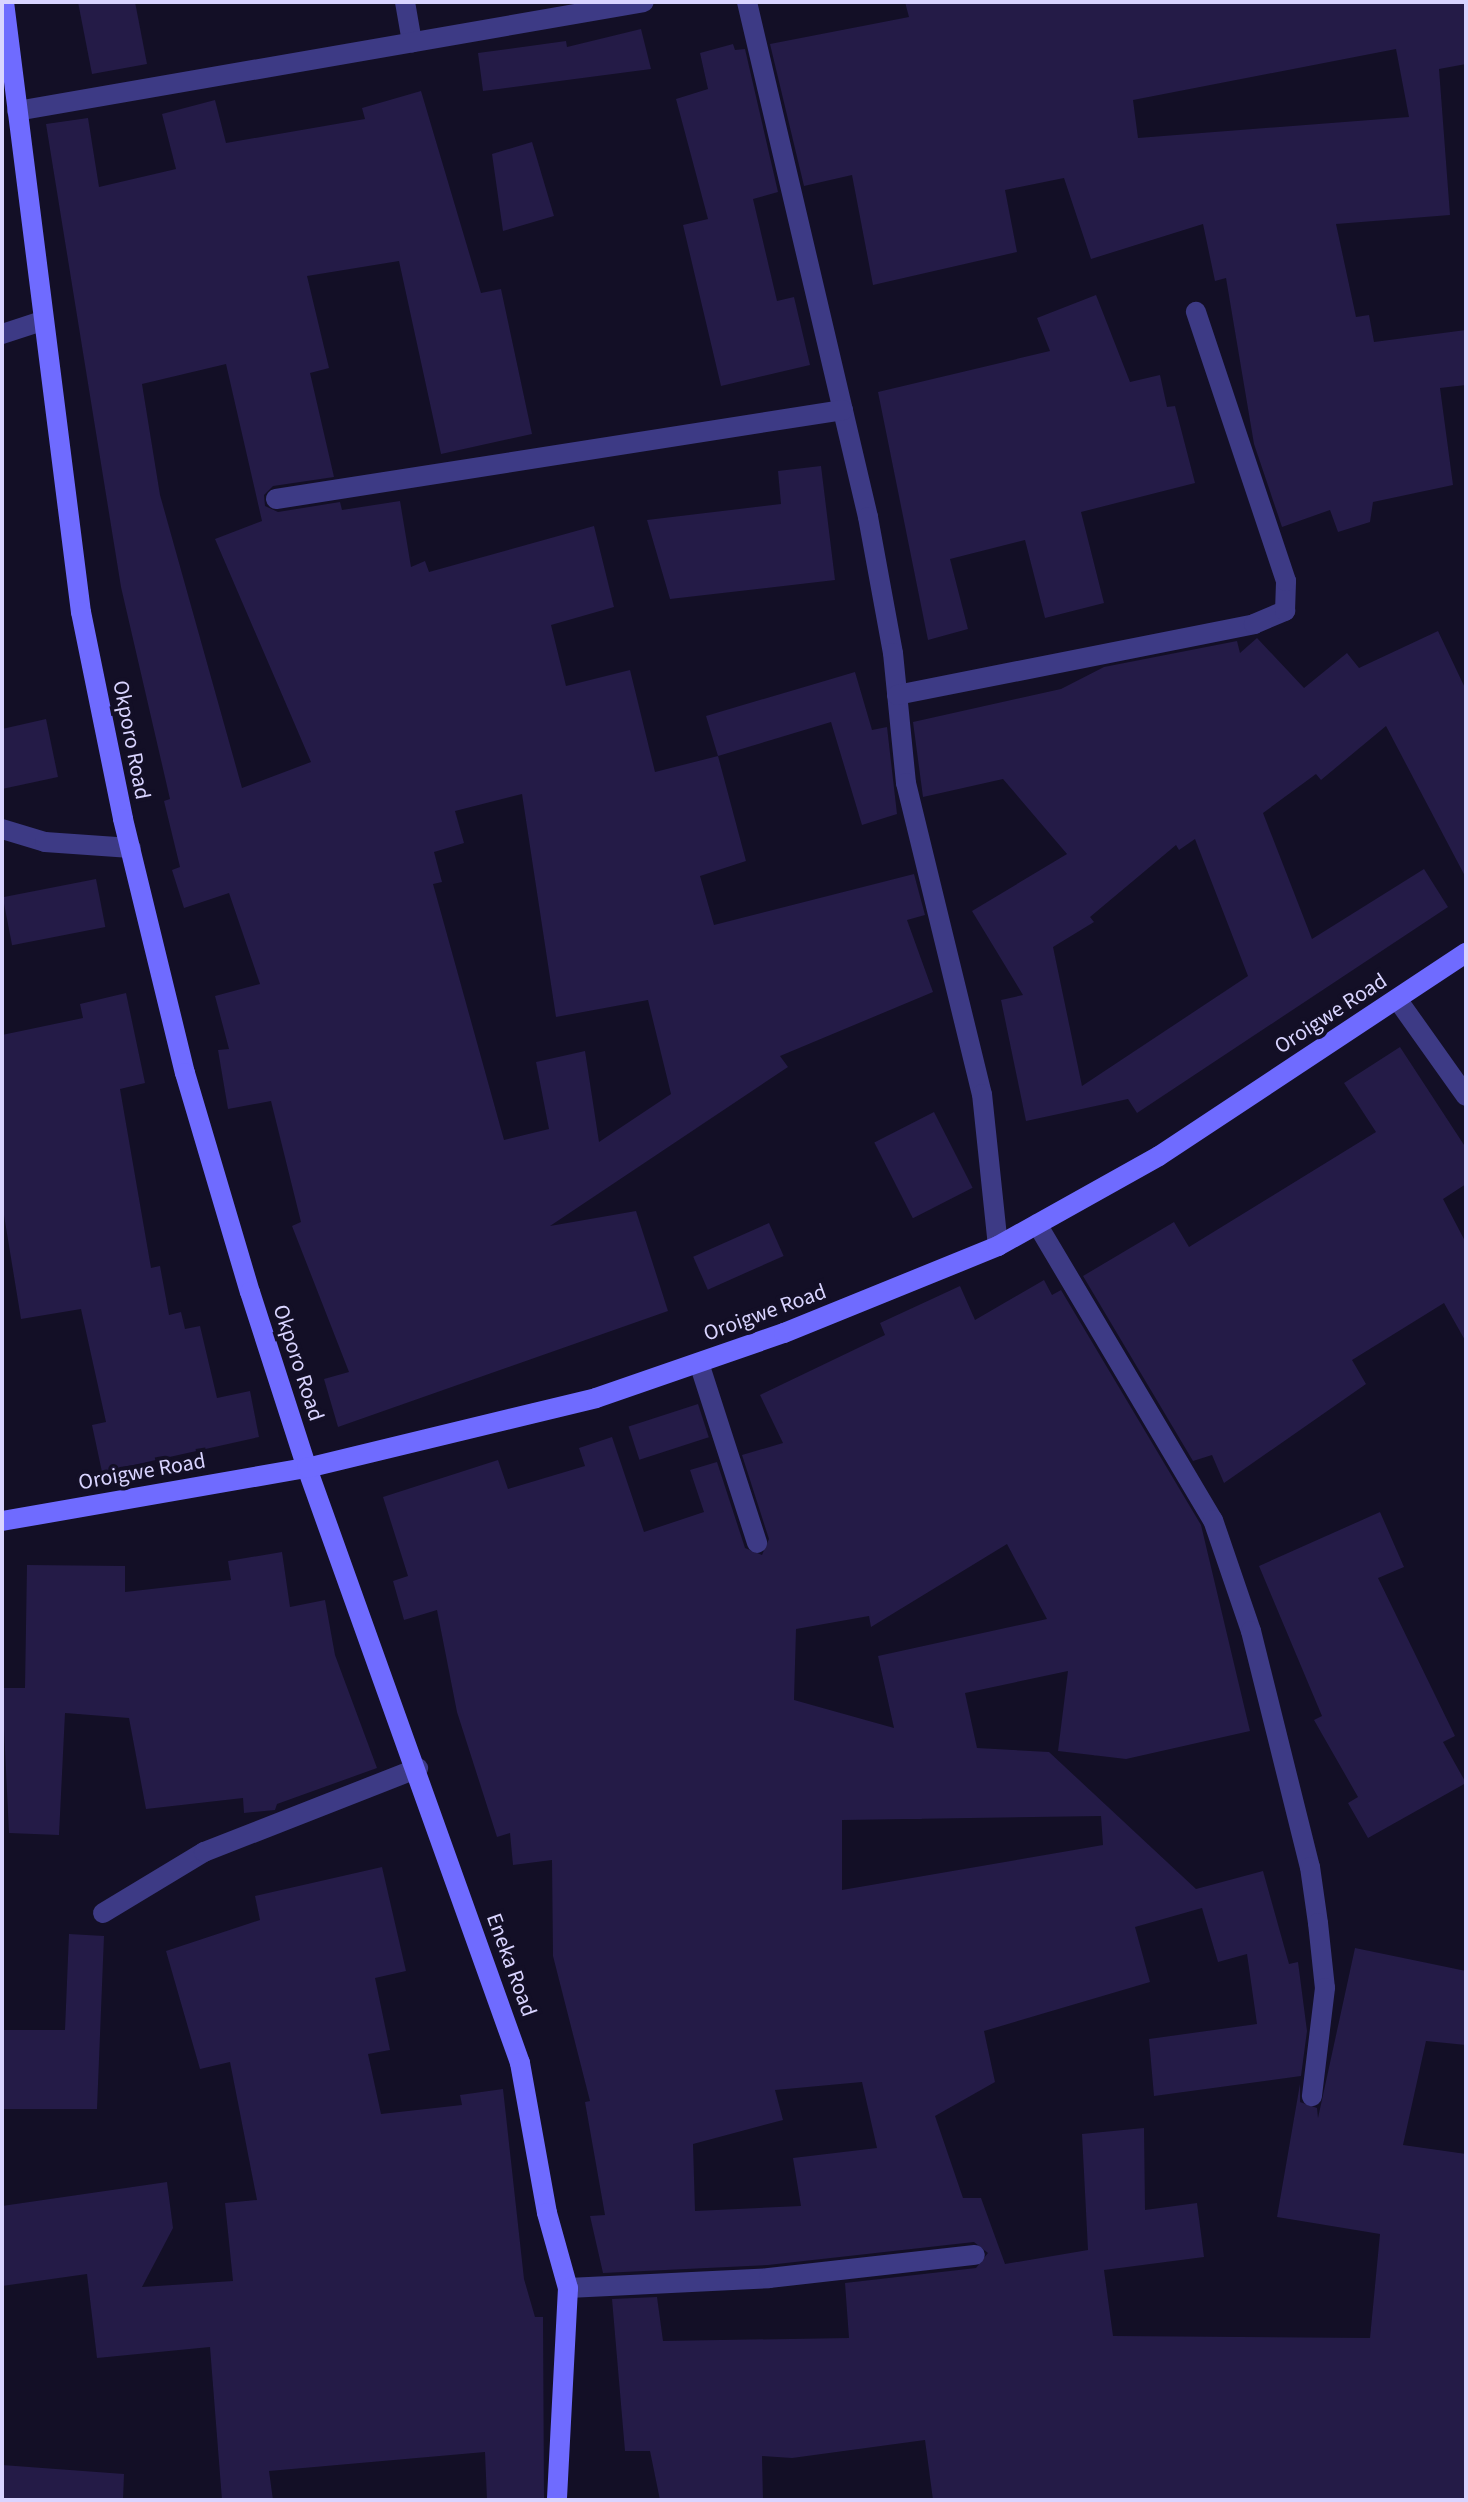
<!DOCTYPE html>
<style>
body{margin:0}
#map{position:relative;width:1468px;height:2502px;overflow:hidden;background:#130f26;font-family:"Source Sans 3",sans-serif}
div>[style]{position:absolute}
.building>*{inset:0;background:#241b47;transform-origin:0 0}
.lane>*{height:20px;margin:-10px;padding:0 10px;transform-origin:10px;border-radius:10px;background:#3d3a85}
.street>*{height:20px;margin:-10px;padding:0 10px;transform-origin:10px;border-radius:10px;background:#3d3a85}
.secondary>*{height:20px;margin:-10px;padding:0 10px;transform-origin:10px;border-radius:10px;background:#6f6bff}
span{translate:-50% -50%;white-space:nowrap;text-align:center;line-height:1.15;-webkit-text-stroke:8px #130f26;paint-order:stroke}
.street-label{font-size:22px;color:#d9d4ff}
.frame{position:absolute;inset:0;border:4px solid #d9d4ff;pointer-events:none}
</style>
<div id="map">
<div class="building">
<i style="clip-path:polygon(78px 2px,135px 2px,147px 64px,92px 74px)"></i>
<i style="clip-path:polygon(evenodd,905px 2px,1466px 2px,1466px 64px,1439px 69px,1450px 215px,1336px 224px,1356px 317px,1369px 315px,1374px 342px,1466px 330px,1466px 385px,1440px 388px,1453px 485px,1373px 502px,1370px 522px,1338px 532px,1330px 510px,1282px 527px,1254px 444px,1226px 278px,1215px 281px,1203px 224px,1091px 259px,1064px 178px,1005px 190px,1017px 252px,873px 285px,852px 175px,804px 186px,770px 44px,909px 17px,905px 2px,1396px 49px,1409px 117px,1138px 138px,1133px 100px,1396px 49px)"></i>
<i style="clip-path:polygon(641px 29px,651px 69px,483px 91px,478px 53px,566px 41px,567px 47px)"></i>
<i style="clip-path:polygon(733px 44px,735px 50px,745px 49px,778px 192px,753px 199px,777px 301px,794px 297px,810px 365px,721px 386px,683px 225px,708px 219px,676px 99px,708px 89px,700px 53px)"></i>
<i style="clip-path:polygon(evenodd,421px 91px,481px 293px,501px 289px,532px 434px,441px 454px,399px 261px,307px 276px,329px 368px,310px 373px,334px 477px,273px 486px,264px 495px,265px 506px,278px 512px,340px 502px,342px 510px,400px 501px,411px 567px,425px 561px,429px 572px,594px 526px,614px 607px,551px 625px,566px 686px,630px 670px,655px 772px,718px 756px,746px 861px,700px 876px,714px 925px,914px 874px,925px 915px,907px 920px,933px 992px,780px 1056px,788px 1067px,550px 1226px,636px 1211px,668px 1311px,338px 1427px,324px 1379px,349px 1372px,292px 1226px,301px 1222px,271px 1101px,228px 1109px,218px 1050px,229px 1049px,215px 996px,260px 984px,229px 893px,184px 908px,172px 870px,180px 867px,164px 801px,170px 799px,121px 587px,46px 124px,88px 118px,99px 187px,176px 169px,162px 114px,215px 100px,226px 143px,365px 119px,362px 108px,421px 91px,226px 364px,262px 521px,215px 539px,311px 762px,242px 788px,160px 495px,142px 384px,226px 364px,421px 91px,522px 794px,556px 1017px,648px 1000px,671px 1094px,599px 1142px,585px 1051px,536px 1062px,549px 1129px,504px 1140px,433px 884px,442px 882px,434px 852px,464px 843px,455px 811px,522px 794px)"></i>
<i style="clip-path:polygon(532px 142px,554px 216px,503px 231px,492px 154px)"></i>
<i style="clip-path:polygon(1096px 295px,1130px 382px,1160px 375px,1167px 407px,1175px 406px,1195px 483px,1081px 512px,1104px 603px,1045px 618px,1025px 540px,950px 559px,968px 629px,928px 640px,878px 392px,1050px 351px,1037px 318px)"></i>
<i style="clip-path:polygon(821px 466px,835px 580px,670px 599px,647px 520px,781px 504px,778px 471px)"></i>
<i style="clip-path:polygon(evenodd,1438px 631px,1466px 690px,1466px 878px,1386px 726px,1321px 780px,1316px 774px,1263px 813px,1312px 939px,1424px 869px,1448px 907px,1137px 1113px,1128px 1099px,1026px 1121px,1001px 1000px,1023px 995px,972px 911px,1067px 854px,1003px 779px,923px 797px,913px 722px,1061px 689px,1104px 667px,1237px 641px,1240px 653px,1257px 638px,1304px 688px,1347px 653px,1359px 668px,1438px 631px,1195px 839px,1248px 976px,1082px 1086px,1053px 947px,1094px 922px,1090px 917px,1176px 845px,1179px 850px,1195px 839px)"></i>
<i style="clip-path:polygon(855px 672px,872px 730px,887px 727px,897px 814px,862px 825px,831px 722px,718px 756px,706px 716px)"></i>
<i style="clip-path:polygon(46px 719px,58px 777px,2px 789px,2px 729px)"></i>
<i style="left:96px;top:879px;width:49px;height:95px;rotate:79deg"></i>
<i style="clip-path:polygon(126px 993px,145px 1083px,120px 1089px,151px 1268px,160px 1266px,169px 1315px,181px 1312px,185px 1329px,200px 1326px,217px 1398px,250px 1391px,259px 1437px,102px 1472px,92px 1425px,106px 1422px,81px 1309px,21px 1319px,2px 1203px,2px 1035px,83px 1018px,80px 1004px)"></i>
<i style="clip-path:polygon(1400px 1047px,1466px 1148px,1466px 1184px,1443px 1199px,1466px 1243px,1466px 1342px,1444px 1303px,1352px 1360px,1366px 1384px,1224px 1483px,1212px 1455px,1193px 1461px,1083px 1276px,1174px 1222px,1189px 1247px,1376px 1132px,1344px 1083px)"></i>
<i style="left:934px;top:1112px;width:85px;height:67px;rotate:63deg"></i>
<i style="left:769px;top:1223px;width:36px;height:83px;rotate:66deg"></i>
<i style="clip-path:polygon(evenodd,1044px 1280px,1052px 1295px,1061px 1290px,1201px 1525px,1250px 1731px,1126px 1759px,1058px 1751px,1068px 1671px,965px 1693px,977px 1748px,1049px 1752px,1196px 1889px,1263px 1871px,1289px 1964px,1298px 1962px,1307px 2031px,1301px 2076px,1154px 2096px,1149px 2039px,1257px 2024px,1247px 1954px,1218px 1962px,1202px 1908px,1135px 1927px,1150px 1982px,984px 2031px,995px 2082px,935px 2116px,963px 2198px,981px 2198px,1005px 2264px,1088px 2250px,1082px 2134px,1144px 2128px,1145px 2210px,1197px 2203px,1204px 2257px,1104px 2270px,1113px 2336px,1370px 2338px,1380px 2234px,1277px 2217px,1300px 2084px,1300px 2102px,1317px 2108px,1318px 2118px,1355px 1948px,1466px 1971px,1466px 2045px,1426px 2041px,1403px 2145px,1466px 2154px,1466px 2500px,933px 2500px,925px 2440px,792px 2458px,762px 2456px,763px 2500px,660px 2500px,650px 2451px,625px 2451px,612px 2299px,657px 2297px,663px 2341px,849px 2338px,845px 2283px,976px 2268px,988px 2253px,974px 2242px,768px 2265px,603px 2273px,590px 2216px,605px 2215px,585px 2102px,590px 2101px,553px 1956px,552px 1860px,513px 1865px,510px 1833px,497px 1837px,457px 1712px,437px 1610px,404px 1620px,393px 1581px,408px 1576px,383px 1497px,498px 1460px,508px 1489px,585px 1466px,579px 1448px,612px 1437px,644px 1532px,704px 1512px,690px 1470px,717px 1462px,745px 1548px,762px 1555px,769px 1539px,742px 1455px,783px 1443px,760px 1395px,885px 1335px,880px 1323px,960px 1286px,975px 1320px,1044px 1280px,1007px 1544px,1047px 1619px,878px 1656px,894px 1728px,794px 1700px,796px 1629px,869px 1616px,871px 1627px,1007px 1544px,1044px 1280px,1101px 1816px,1103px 1845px,842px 1890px,842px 1820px,1101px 1816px,1044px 1280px,862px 2082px,877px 2148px,793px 2158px,801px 2206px,695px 2211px,693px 2144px,783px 2120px,775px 2090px,862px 2082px)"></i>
<i style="left:698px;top:1404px;width:35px;height:73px;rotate:72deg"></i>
<i style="clip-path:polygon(1380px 1512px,1404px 1567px,1378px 1578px,1455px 1736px,1443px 1742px,1466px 1783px,1368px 1838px,1348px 1803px,1358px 1797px,1314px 1720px,1322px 1716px,1259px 1566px)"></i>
<i style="clip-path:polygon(282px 1552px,290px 1607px,325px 1600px,335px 1655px,377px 1768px,277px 1804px,275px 1810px,244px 1813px,243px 1798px,146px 1809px,129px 1718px,65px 1713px,59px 1835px,9px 1833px,2px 1688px,25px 1688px,27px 1565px,125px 1566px,125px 1592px,231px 1580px,228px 1561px)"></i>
<i style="clip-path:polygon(382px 1867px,406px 1971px,375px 1978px,390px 2050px,368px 2054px,381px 2114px,462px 2105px,460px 2095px,503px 2089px,524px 2279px,535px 2317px,543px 2317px,544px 2500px,487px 2500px,485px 2452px,269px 2471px,273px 2500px,222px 2500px,210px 2347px,97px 2358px,87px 2274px,2px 2286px,2px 2206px,167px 2182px,173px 2228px,142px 2287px,233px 2281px,225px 2203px,257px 2200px,230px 2062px,200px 2069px,166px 1951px,260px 1920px,255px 1896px)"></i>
<i style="clip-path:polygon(69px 1934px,104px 1936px,97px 2109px,2px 2109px,2px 2030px,65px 2030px)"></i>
<i style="clip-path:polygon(2px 2465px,124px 2474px,123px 2500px,2px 2500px)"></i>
</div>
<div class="lane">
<i style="left:568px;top:2288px;width:201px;rotate:-2.8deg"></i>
<i style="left:769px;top:2278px;width:207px;rotate:-6.4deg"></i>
</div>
<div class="street">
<i style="left:405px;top:2px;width:41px;rotate:80.1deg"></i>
<i style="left:747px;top:2px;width:529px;rotate:76.78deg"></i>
<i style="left:868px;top:517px;width:138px;rotate:79.6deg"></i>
<i style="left:893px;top:653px;width:131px;rotate:84.3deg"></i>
<i style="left:906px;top:783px;width:320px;rotate:76.3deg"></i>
<i style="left:982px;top:1094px;width:153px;rotate:84deg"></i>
<i style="left:17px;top:111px;width:636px;rotate:-9.86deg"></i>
<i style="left:2px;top:334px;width:42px;rotate:-18deg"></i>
<i style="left:276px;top:499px;width:574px;rotate:-8.92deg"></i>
<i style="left:897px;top:695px;width:364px;rotate:-11.2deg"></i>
<i style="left:1254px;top:624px;width:34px;rotate:-23deg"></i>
<i style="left:1285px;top:611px;width:30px;rotate:-88deg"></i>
<i style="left:1286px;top:581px;width:284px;rotate:-108.5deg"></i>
<i style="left:2px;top:829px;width:45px;rotate:16.8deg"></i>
<i style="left:45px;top:842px;width:86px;rotate:4deg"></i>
<i style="left:1397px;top:999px;width:119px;rotate:54.6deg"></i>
<i style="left:1037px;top:1224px;width:344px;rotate:59.3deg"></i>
<i style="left:1213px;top:1520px;width:117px;rotate:71.1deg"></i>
<i style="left:1251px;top:1631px;width:243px;rotate:76deg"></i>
<i style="left:1310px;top:1867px;width:57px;rotate:81.9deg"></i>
<i style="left:1318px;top:1923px;width:65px;rotate:83.9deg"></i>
<i style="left:1325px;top:1988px;width:109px;rotate:96.9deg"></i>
<i style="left:699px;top:1363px;width:189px;rotate:72.1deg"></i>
<i style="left:103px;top:1913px;width:118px;rotate:-31.1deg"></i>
<i style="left:204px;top:1852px;width:230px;rotate:-21.4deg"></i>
</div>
<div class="secondary">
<i style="left:4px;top:2px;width:615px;rotate:82.81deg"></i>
<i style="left:81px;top:612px;width:211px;rotate:78.5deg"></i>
<i style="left:123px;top:819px;width:261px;rotate:76.3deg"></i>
<i style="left:185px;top:1073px;width:228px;rotate:73.5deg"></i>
<i style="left:250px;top:1292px;width:185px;rotate:72.1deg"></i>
<i style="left:307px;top:1468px;width:632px;rotate:70.3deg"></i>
<i style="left:520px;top:2063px;width:152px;rotate:79.8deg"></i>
<i style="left:547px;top:2213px;width:78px;rotate:74.4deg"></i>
<i style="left:568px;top:2288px;width:212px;rotate:93deg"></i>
<i style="left:2px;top:1521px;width:310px;rotate:-9.9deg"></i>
<i style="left:307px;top:1468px;width:297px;rotate:-13.6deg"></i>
<i style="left:596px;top:1398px;width:199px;rotate:-19.1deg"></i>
<i style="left:784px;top:1333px;width:231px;rotate:-22.1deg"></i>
<i style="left:998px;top:1246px;width:184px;rotate:-29.2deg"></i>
<i style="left:1159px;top:1156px;width:368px;rotate:-33.5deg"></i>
</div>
<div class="street-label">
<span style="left:131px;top:740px;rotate:79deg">Okporo Road</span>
<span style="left:1331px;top:1014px;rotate:-33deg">Oroigwe Road</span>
<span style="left:765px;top:1313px;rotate:-20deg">Oroigwe Road</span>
<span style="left:298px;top:1363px;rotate:72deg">Okporo Road</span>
<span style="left:142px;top:1472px;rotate:-10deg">Oroigwe Road</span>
<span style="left:511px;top:1965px;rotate:70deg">Eneka Road</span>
</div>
<div class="frame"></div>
</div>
